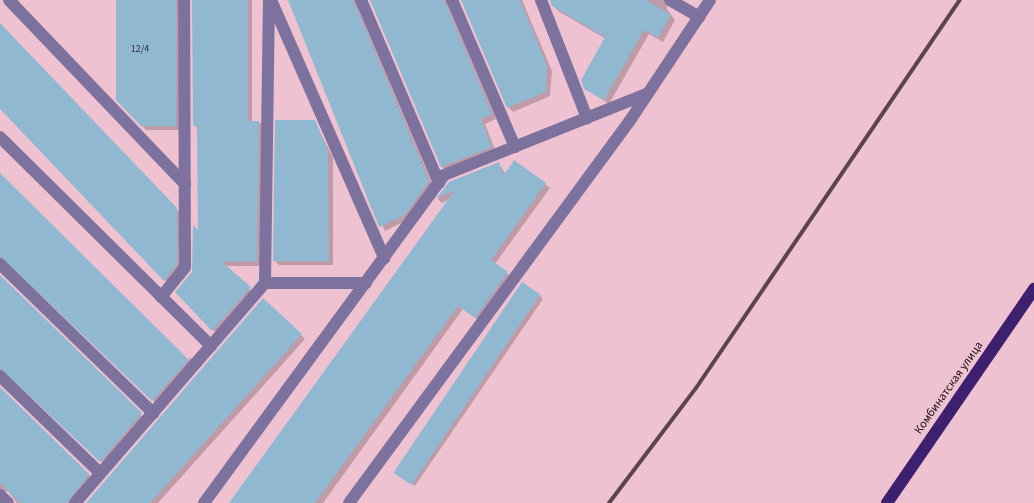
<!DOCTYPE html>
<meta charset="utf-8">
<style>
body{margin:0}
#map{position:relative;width:1034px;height:503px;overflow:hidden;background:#efc2d2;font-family:"Source Sans 3",sans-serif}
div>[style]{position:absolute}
.shadow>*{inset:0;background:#0003}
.building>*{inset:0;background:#90b8d0;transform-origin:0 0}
.minor>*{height:12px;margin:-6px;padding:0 6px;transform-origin:6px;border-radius:6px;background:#7d729e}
.major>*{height:12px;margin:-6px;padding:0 6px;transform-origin:6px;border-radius:6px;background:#3d206e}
.rail>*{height:4px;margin:-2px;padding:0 2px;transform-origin:2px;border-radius:2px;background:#5c444d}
span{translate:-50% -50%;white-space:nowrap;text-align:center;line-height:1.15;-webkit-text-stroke:4px #efc2d2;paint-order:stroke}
.number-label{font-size:10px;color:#35343e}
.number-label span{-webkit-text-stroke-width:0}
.street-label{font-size:12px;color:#17080e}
</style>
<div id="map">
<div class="shadow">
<i style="clip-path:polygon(118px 0,183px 0,180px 130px,146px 130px,117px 100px)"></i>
<i style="clip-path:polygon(193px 0,252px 0,252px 122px,259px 122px,263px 126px,261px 266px,225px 266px,254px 293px,218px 335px,177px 292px,193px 272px,199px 233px,199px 130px,194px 125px)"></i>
<i style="clip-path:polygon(289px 0,359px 0,358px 9px,433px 186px,409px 219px,385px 231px)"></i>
<i style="clip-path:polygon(371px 0,450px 0,449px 9px,496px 119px,485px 124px,496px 152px,447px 171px,442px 167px)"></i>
<i style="clip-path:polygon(462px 0,522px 0,552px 71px,550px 96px,513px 112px,508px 107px)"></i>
<i style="clip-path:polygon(550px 0,668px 0,667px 9px,675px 20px,663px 42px,649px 34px,609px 104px,585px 88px,606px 39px,558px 11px)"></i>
<i style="clip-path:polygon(0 24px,181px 214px,181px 269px,169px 284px,0 107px)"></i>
<i style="clip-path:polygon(314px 121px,333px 157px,333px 265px,279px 265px,275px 261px)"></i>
<i style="clip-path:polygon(498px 163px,506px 174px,545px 184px,550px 188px,495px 264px,512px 278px,480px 321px,463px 309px,323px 503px,231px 503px,450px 199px,442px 203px,438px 199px,450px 183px)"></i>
<i style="clip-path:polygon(0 175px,188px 361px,191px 358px,194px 362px,158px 405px,12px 262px,0 263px)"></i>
<i style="clip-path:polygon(0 277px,145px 419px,105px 465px,11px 374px,0 375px)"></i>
<i style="clip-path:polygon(539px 295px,543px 299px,415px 486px,397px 474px)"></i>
<i style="clip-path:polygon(301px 335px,305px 339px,158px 503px,87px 503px)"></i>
<i style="clip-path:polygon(0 389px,93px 479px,74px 503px,17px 503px,8px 491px,0 495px)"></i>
</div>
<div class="building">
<i style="clip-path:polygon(116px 0,176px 0,176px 126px,141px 126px,116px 100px)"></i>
<i style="clip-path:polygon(192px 0,248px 0,248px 121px,259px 121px,257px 261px,222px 262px,251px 287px,212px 331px,175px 292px,192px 272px,193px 225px,198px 230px,197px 126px,193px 126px)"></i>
<i style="clip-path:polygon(288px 0,353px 0,429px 181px,405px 215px,379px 227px)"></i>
<i style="clip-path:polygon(370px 0,444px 0,492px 114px,481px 119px,492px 147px,441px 167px)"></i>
<i style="clip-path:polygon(461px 0,520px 0,547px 66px,546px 92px,507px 108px)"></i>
<i style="clip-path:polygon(550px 0,646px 0,671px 15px,658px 38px,644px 30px,604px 100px,584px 89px,581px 80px,605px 37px,552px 6px)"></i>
<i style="clip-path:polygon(0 23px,177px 208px,177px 264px,164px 281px,0 109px)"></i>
<i style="clip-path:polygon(275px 120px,315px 120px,328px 151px,329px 261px,273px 261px)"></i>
<i style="clip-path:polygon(514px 160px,546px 183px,491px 260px,508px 272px,475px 318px,458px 306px,315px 503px,229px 503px,455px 190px,436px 199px,449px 182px,499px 162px,504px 175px)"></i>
<i style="clip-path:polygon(0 173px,188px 359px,191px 357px,152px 401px,0 256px)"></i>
<i style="clip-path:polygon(0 275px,142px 413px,100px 462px,0 368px)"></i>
<i style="left:522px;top:282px;width:22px;height:230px;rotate:34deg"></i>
<i style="clip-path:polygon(263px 298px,302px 334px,150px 503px,86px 503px)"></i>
<i style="clip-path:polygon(0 387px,89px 474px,67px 503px,20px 503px,0 483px)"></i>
</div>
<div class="minor">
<i style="left:9px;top:0;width:255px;rotate:46.3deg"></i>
<i style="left:271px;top:0;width:282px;rotate:66.3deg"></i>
<i style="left:361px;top:0;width:199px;rotate:66.9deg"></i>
<i style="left:452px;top:0;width:160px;rotate:66.8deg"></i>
<i style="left:541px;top:0;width:127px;rotate:68.7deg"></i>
<i style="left:670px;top:0;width:34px;rotate:30deg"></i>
<i style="left:0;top:137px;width:297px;rotate:44.7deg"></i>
<i style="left:0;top:264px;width:214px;rotate:44.2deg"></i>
<i style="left:265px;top:283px;width:283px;rotate:-89.2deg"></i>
<i style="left:161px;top:297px;width:38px;rotate:-51deg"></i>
<i style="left:185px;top:267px;width:267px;rotate:-90.2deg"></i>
<i style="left:0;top:376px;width:139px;rotate:44.1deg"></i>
<i style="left:0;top:495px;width:11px;rotate:45deg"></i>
<i style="left:75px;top:503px;width:291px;rotate:-49.2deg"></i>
<i style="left:265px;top:283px;width:101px"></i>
<i style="left:204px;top:503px;width:406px;rotate:-53.8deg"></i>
<i style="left:444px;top:175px;width:219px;rotate:-21.8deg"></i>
<i style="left:349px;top:503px;width:473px;rotate:-53.7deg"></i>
<i style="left:629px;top:122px;width:146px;rotate:-56.4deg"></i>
</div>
<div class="major">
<i style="left:887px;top:503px;width:260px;rotate:-55.5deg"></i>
</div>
<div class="rail">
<i style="left:609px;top:503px;width:144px;rotate:-52.9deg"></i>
<i style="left:696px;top:388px;width:469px;rotate:-55.8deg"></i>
</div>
<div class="number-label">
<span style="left:140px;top:50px">12/4</span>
</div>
<div class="street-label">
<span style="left:949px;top:388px;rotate:-55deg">Комбинатская улица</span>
</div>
</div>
